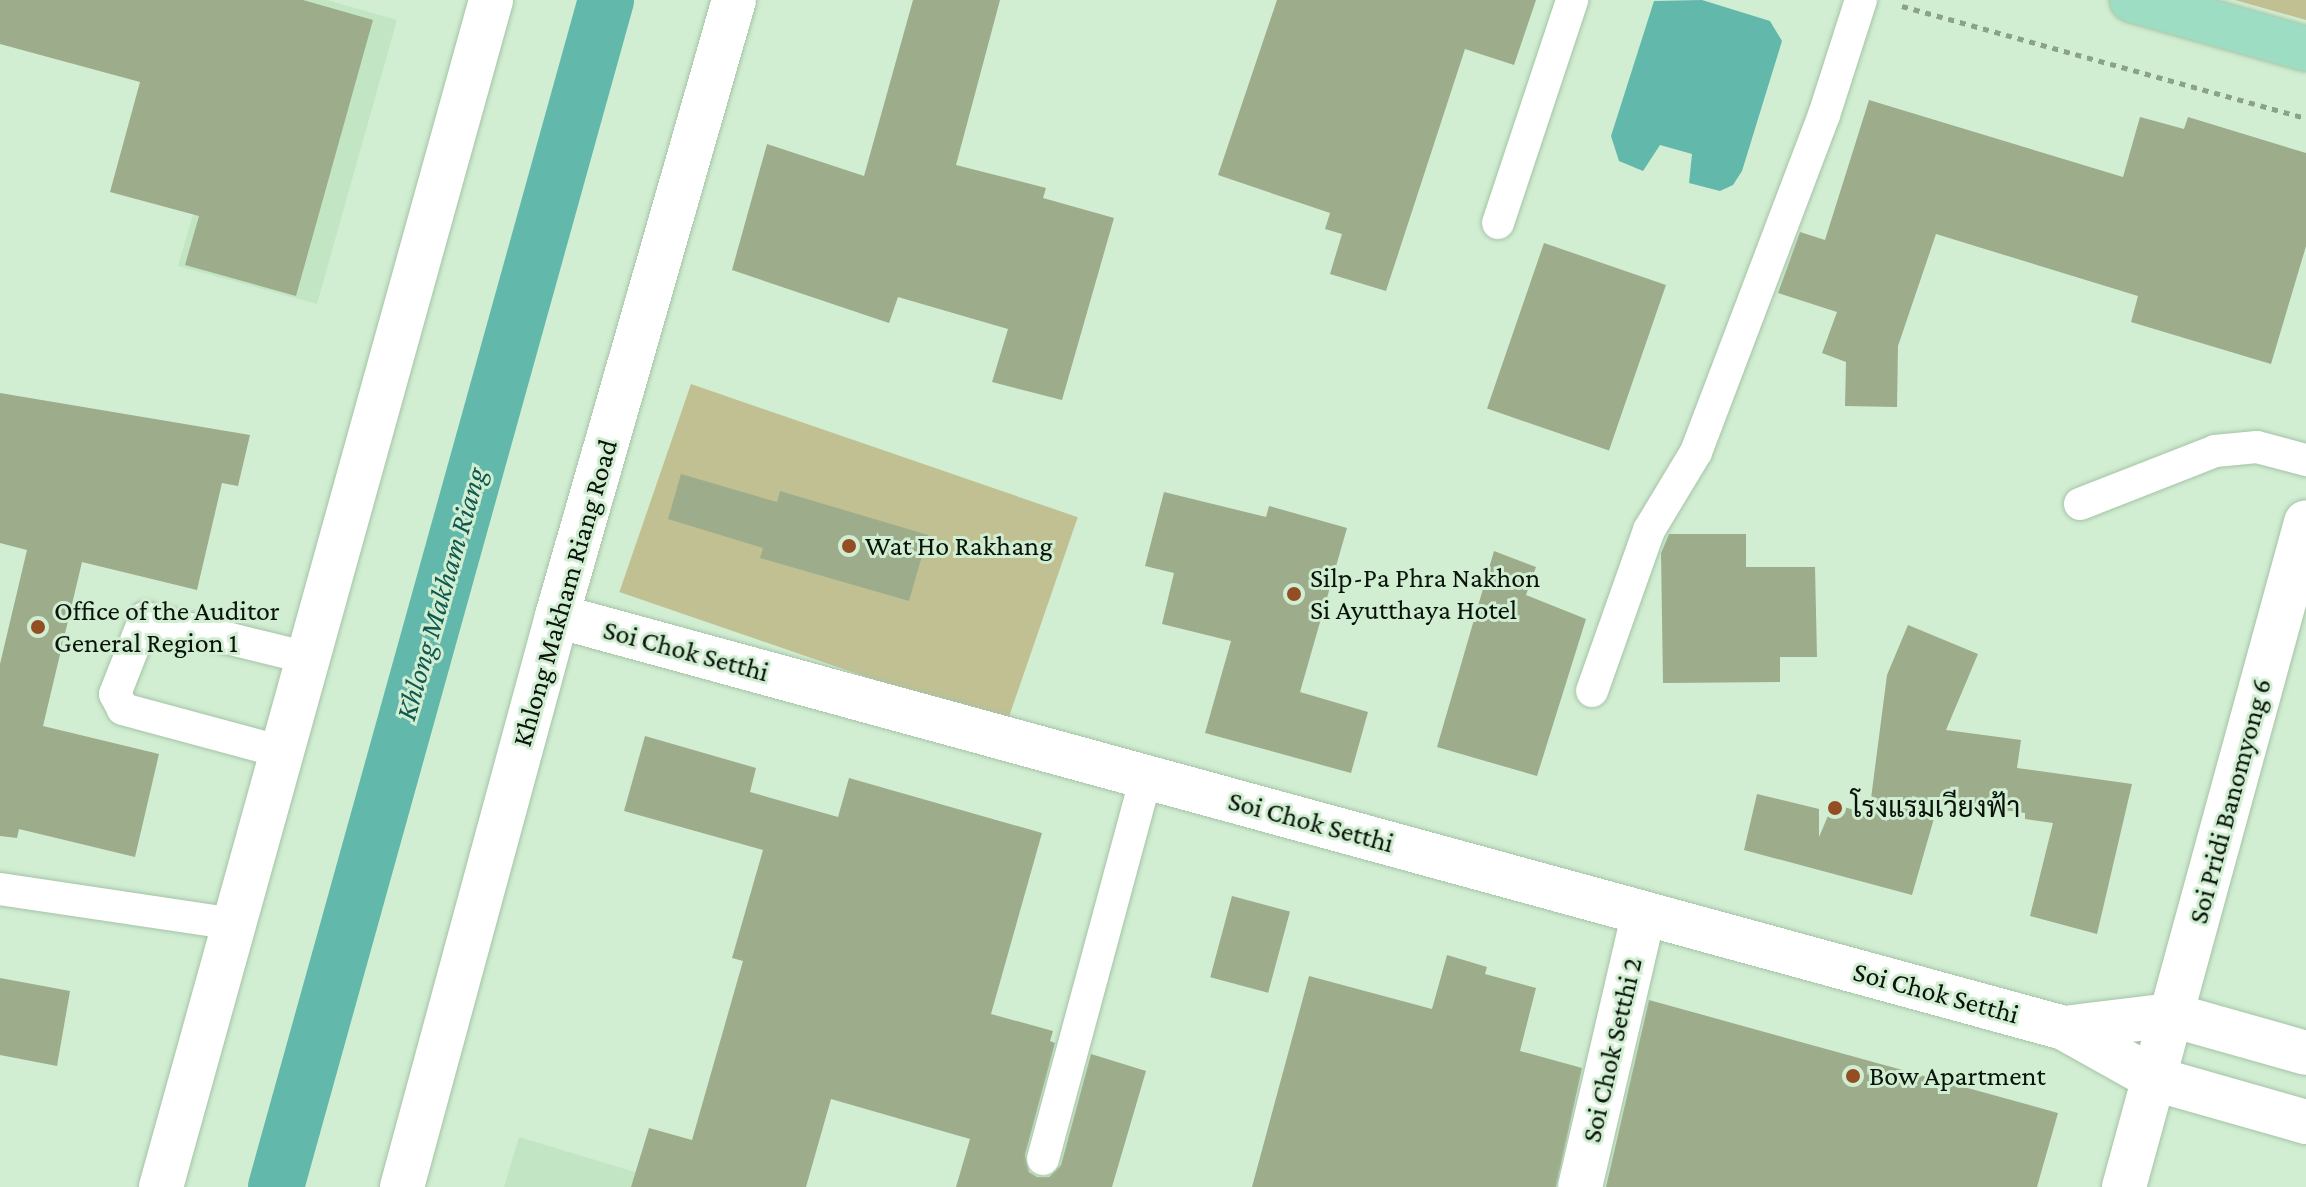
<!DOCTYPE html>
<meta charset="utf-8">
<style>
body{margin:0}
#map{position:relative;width:2306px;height:1187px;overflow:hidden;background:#d1eed2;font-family:"Crimson Pro",Sarabun,serif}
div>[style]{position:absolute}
.built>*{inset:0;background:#c2e6c3}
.green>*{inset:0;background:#c1c093;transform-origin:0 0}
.water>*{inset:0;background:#63b8ac}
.canal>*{height:56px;margin:-28px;padding:0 28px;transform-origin:28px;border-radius:28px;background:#63b8ac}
.building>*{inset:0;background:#9dac8a;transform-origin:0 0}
.path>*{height:5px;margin-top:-2.5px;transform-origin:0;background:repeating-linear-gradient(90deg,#8ba18c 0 6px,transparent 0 12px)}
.roads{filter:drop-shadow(0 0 2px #a6c3a7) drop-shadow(0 0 2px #a6c3a7)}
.service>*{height:32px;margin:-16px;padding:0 16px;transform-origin:16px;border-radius:16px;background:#fff}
.minor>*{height:44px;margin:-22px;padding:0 22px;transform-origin:22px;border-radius:22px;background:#fff}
.tertiary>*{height:44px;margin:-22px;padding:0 22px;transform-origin:22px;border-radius:22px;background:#fff}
.primary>*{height:44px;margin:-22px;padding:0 22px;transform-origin:22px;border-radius:22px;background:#9dddc4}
.dots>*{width:22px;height:22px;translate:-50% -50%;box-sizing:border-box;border:4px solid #d1eed2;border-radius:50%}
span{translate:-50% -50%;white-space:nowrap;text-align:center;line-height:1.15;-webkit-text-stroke:6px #d1eed2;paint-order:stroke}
.poi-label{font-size:28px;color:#09130a}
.left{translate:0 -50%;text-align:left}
.street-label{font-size:28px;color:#09130a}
.water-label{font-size:30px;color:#0f5850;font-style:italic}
</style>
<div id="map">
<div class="built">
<i style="clip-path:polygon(255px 0,327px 0,397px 20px,317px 304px,178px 266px)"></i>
<i style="clip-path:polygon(519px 1137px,655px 1178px,652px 1187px,504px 1187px)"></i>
</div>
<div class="green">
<i style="clip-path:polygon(2235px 0,2306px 0,2306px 20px)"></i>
<i style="left:691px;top:384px;width:409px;height:220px;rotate:19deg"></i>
</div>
<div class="water">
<i style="clip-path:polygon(1702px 0,1770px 21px,1782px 41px,1742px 171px,1733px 185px,1720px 191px,1689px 183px,1692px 154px,1660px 145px,1643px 171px,1619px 161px,1611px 136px,1654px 1px)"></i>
</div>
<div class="canal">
<i style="left:276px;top:1187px;width:1232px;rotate:-74.46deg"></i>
</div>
<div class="building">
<i style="clip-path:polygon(0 0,303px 0,373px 20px,296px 296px,185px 265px,199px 216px,110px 192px,140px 82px,0 44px)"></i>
<i style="clip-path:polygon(913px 0,1000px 0,956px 165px,1046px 188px,1043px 198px,1114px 218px,1062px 400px,992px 382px,1008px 329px,898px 297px,889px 323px,732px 270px,767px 144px,864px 176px)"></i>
<i style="clip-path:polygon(1277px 0,1536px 0,1514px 65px,1465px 49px,1386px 291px,1330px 274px,1342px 234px,1325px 229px,1330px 213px,1218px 175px)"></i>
<i style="clip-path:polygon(1869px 100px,2123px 177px,2140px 117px,2184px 129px,2188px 117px,2306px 153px,2306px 246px,2271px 364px,2131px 322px,2138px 296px,1936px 234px,1898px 346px,1897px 407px,1845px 406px,1846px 362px,1822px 353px,1837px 312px,1778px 293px,1800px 232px,1825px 240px)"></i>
<i style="left:1544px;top:243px;width:129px;height:175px;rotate:19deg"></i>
<i style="clip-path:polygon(0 393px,250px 435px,238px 486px,222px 483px,197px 590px,82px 562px,43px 726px,159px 754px,135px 857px,19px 829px,17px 838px,0 836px,0 664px,27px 550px,0 543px)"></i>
<i style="clip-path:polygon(681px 474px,777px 502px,780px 491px,928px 535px,909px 601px,760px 558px,763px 548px,668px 519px)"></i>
<i style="clip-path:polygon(1164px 492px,1266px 517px,1269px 506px,1347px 528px,1300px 692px,1368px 712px,1351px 773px,1205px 733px,1231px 641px,1162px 624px,1174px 573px,1145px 566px)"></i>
<i style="clip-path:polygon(1669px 534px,1746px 534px,1746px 567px,1815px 567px,1817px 657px,1780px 657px,1780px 682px,1663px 683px,1661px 553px)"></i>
<i style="clip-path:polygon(1494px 551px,1536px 567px,1526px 595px,1586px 619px,1537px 776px,1437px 747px)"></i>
<i style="clip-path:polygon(1908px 625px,1978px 654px,1946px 730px,2021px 740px,2017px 768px,2132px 784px,2097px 934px,2030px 916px,2053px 823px,2025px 819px,2025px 813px,1939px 801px,1912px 895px,1744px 850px,1757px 794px,1819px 809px,1819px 837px,1833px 804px,1869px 814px,1887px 675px)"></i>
<i style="clip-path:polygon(645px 736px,756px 768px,750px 792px,838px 817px,849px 778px,1042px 833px,991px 1014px,1053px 1031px,1050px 1041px,1055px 1043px,1025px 1155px,1029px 1172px,1037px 1177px,1049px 1177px,1061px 1165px,1091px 1054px,1146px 1071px,1112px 1187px,956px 1187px,970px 1139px,831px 1099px,806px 1187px,631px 1187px,649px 1128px,692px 1140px,743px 961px,732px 958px,763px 850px,624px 811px)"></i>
<i style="left:1232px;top:896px;width:60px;height:84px;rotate:15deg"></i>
<i style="clip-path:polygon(1447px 955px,1487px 967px,1485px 974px,1536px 988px,1520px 1051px,1582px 1068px,1556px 1187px,1252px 1187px,1309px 976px,1432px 1009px)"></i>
<i style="clip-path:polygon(0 978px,70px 991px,57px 1066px,0 1055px)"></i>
<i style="clip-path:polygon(1649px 1000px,2058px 1113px,2037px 1187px,1606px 1187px)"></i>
</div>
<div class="path">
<i style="left:1902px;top:6px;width:419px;rotate:15.5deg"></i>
</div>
<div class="roads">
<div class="service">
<i style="left:1498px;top:223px;width:235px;rotate:-71.6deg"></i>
<i style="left:2080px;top:504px;width:145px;rotate:-21.4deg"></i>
<i style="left:2215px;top:451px;width:42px;rotate:-5.4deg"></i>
<i style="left:2257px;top:447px;width:51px;rotate:14.9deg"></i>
<i style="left:1592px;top:691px;width:171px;rotate:-70.5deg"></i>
<i style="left:1649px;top:530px;width:91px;rotate:-58.9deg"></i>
<i style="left:1696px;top:452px;width:360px;rotate:-69.2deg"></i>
<i style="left:1824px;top:115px;width:121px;rotate:-72.2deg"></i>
<i style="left:282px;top:752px;width:165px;rotate:-164.9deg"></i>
<i style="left:123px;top:709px;width:17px;rotate:-118deg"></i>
<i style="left:115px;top:694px;width:82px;rotate:-68.5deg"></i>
<i style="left:145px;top:618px;width:168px;rotate:13.8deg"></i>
<i style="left:0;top:889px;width:238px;rotate:8.5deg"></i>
<i style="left:1043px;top:1159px;width:396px;rotate:-74.9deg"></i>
</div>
<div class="minor">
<i style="left:557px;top:616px;width:1562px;rotate:15.29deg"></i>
<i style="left:2064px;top:1028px;width:104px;rotate:29.3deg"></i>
<i style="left:2155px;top:1079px;width:157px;rotate:15.9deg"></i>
<i style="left:2064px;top:1028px;width:109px;rotate:-6.9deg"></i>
<i style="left:2172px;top:1015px;width:139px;rotate:15.8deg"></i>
<i style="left:1580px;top:1187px;width:281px;rotate:-76.9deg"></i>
<i style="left:2124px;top:1187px;width:689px;rotate:-74.69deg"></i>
</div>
<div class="tertiary">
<i style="left:161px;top:1187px;width:1232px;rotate:-74.46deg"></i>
<i style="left:402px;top:1187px;width:592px;rotate:-74.81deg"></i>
<i style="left:557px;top:616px;width:641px;rotate:-73.97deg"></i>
</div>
<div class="primary">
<i style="left:2132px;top:0;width:181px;rotate:15.7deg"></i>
</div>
</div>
<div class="dots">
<i style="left:849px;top:546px;background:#934e23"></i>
<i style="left:1294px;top:594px;background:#934e23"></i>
<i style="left:38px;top:627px;background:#934e23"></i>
<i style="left:1835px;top:808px;background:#934e23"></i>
<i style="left:1853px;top:1076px;background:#934e23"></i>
</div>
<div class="poi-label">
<span class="left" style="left:865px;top:546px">Wat Ho Rakhang</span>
<span class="left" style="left:1310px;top:594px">Silp-Pa Phra Nakhon<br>Si Ayutthaya Hotel</span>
<span class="left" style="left:54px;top:627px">Office of the Auditor<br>General Region 1</span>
<span class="left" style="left:1851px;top:808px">โรงแรมเวียงฟ้า</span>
<span class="left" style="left:1869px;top:1076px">Bow Apartment</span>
</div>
<div class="street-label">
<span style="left:565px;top:593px;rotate:-74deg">Khlong Makham Riang Road</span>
<span style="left:686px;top:651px;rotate:15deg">Soi Chok Setthi</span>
<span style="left:2230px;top:801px;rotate:-75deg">Soi Pridi Banomyong 6</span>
<span style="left:1311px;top:822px;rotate:15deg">Soi Chok Setthi</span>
<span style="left:1936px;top:993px;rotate:15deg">Soi Chok Setthi</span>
<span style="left:1612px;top:1050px;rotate:-77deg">Soi Chok Setthi 2</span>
</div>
<div class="water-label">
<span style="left:441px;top:594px;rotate:-74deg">Khlong Makham Riang</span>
</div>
</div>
